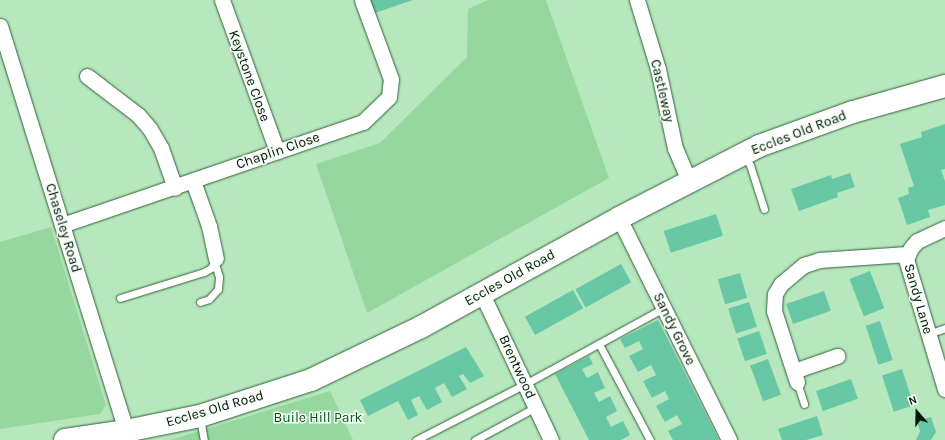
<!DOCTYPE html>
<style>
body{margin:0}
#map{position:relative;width:945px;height:440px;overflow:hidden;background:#b7e8bd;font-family:Karla,sans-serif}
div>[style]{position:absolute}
.green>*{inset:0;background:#95d79e}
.building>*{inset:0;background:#68c7a5;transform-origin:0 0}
.roads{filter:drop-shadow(0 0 1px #325f3a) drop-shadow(0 0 1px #325f3a)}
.lane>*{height:7px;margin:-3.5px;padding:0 3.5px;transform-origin:3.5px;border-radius:3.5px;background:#fff}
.street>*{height:15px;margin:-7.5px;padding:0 7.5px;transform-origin:7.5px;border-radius:7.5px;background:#fff}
.primary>*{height:22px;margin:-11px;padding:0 11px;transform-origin:11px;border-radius:11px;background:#fff}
span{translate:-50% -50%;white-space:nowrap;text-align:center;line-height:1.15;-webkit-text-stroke:3px #f4fef5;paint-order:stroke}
.street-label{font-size:14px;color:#041507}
.park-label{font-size:14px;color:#05521f}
.north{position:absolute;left:897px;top:392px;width:40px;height:40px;-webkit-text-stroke:3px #f4fef5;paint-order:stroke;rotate:340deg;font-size:11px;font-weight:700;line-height:16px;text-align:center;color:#041507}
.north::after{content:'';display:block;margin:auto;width:14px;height:18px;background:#041507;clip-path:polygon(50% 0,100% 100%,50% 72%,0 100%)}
</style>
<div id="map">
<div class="green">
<i style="clip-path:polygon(488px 0,546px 0,609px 178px,367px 313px,316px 164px,380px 143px,467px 57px,468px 9px)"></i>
<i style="clip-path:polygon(51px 227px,106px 405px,100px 414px,0 429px,0 242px)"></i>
<i style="clip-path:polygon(330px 391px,353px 440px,170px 440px)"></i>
</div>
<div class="building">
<i style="clip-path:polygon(370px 0,413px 0,375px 13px)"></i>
<i style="clip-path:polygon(945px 124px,945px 169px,941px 170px,945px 181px,945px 205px,928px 210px,930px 217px,907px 225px,898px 198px,909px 194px,908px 188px,914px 186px,900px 144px,922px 137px,921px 132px)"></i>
<i style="clip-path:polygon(850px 173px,855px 187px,837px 193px,838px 197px,799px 211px,791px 189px,831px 175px,832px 179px)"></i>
<i style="left:716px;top:214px;width:23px;height:55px;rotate:72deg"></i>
<i style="left:621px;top:264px;width:21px;height:52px;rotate:61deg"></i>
<i style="left:870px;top:271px;width:40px;height:22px;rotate:69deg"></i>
<i style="left:740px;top:273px;width:26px;height:23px;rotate:74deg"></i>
<i style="left:573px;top:290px;width:21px;height:55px;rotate:61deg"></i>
<i style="left:824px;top:291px;width:21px;height:40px;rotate:71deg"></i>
<i style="left:749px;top:302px;width:26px;height:22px;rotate:72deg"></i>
<i style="clip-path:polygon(658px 320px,719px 440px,673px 440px,668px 431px,682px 424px,677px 415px,665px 422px,656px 406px,669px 399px,665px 391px,652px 398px,643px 381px,656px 375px,651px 365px,638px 372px,629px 356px,643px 349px,639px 341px,625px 348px,620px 339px)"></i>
<i style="left:880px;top:321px;width:41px;height:15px;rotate:72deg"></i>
<i style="left:759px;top:331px;width:24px;height:23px;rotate:71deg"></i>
<i style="clip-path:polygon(466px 347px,484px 376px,470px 383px,463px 374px,459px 376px,467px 389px,452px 397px,444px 383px,435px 388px,442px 402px,427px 410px,419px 396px,411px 400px,418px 415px,408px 420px,398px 401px,368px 416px,360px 400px)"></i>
<i style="clip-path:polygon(589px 356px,593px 364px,582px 369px,587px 378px,598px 372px,605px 388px,594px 393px,599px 402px,610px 396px,617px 411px,606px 417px,611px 427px,623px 421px,630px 435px,621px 440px,589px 440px,555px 374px)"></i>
<i style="left:768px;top:359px;width:38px;height:19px;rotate:70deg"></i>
<i style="left:902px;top:369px;width:38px;height:21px;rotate:72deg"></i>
<i style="left:851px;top:379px;width:21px;height:37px;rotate:71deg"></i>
<i style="clip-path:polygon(817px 416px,823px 435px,806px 440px,782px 440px,778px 429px)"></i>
<i style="clip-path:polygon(931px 417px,936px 432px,931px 440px,916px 440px,920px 431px,917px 421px)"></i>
</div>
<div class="roads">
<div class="lane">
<i style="left:744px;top:156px;width:11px;rotate:56deg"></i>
<i style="left:750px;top:165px;width:46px;rotate:72.3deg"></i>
<i style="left:120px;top:298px;width:88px;rotate:-17.2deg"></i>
<i style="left:204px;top:272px;width:8px;rotate:-30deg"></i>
<i style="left:211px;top:268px;width:11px;rotate:-63deg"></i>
<i style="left:200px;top:302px;width:9px;rotate:-18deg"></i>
<i style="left:209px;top:299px;width:13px;rotate:-48deg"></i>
<i style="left:218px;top:289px;width:12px;rotate:-85deg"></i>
<i style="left:219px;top:277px;width:15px;rotate:-106deg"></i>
<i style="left:928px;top:334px;width:18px;rotate:-19deg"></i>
<i style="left:599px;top:344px;width:109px;rotate:62deg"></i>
<i style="left:797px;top:382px;width:23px;rotate:72deg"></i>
<i style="left:200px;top:418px;width:22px;rotate:80deg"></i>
<i style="left:416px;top:440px;width:123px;rotate:-27.2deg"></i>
<i style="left:525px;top:384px;width:158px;rotate:-28.7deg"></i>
<i style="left:475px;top:440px;width:69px;rotate:-28.4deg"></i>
</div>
<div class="street">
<i style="left:222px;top:0;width:161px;rotate:70deg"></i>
<i style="left:637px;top:0;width:72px;rotate:73.1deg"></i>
<i style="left:658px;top:69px;width:81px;rotate:77.9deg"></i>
<i style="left:675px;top:148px;width:36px;rotate:67deg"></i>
<i style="left:0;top:26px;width:424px;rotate:72.7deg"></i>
<i style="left:87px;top:76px;width:64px;rotate:37.4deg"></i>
<i style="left:138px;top:115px;width:18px;rotate:49deg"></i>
<i style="left:150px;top:129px;width:22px;rotate:60deg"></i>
<i style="left:161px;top:148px;width:42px;rotate:70.7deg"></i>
<i style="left:193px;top:181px;width:48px;rotate:70.4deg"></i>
<i style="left:209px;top:226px;width:33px;rotate:78deg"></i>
<i style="left:619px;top:218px;width:248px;rotate:63.6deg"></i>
<i style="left:62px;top:225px;width:318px;rotate:-18.9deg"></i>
<i style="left:363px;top:122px;width:36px;rotate:-44deg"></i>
<i style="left:389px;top:97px;width:18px;rotate:-84deg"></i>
<i style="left:391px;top:79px;width:84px;rotate:-110.2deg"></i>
<i style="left:945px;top:228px;width:31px;rotate:155deg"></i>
<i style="left:917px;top:241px;width:9px;rotate:131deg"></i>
<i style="left:911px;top:248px;width:12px;rotate:114deg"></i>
<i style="left:906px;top:259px;width:136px;rotate:73.3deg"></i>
<i style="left:482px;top:294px;width:161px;rotate:64.7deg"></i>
<i style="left:794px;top:371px;width:46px;rotate:-19.2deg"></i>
<i style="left:797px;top:382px;width:75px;rotate:-107.9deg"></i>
<i style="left:774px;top:311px;width:17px;rotate:-87deg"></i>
<i style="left:775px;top:294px;width:12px;rotate:-59deg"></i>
<i style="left:781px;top:284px;width:30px;rotate:-40deg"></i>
<i style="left:804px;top:265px;width:16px;rotate:-18deg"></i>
<i style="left:819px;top:260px;width:88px;rotate:-3.9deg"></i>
</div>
<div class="primary">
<i style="left:65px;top:440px;width:62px;rotate:-8.4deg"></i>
<i style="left:126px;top:431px;width:76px;rotate:-11.5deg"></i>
<i style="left:200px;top:416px;width:117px;rotate:-18deg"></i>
<i style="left:311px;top:380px;width:122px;rotate:-25.7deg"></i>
<i style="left:421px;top:327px;width:226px;rotate:-28.8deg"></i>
<i style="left:619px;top:218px;width:157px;rotate:-27.2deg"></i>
<i style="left:759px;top:146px;width:100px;rotate:-19.9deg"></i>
<i style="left:853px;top:112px;width:96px;rotate:-15.8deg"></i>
</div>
</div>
<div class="street-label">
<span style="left:249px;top:76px;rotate:70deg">Keystone Close</span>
<span style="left:662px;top:91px;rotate:77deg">Castleway</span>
<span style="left:799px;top:133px;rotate:-21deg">Eccles Old Road</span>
<span style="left:278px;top:151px;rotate:-19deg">Chaplin Close</span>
<span style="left:63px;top:228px;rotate:73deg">Chaseley Road</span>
<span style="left:510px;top:278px;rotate:-29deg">Eccles Old Road</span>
<span style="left:918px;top:299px;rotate:74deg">Sandy Lane</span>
<span style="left:674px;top:329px;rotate:64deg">Sandy Grove</span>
<span style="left:517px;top:367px;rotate:65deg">Brentwood</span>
<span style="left:215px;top:409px;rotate:-16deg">Eccles Old Road</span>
</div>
<div class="park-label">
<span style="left:318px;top:418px">Buile Hill Park</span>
</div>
<div class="north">N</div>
</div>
